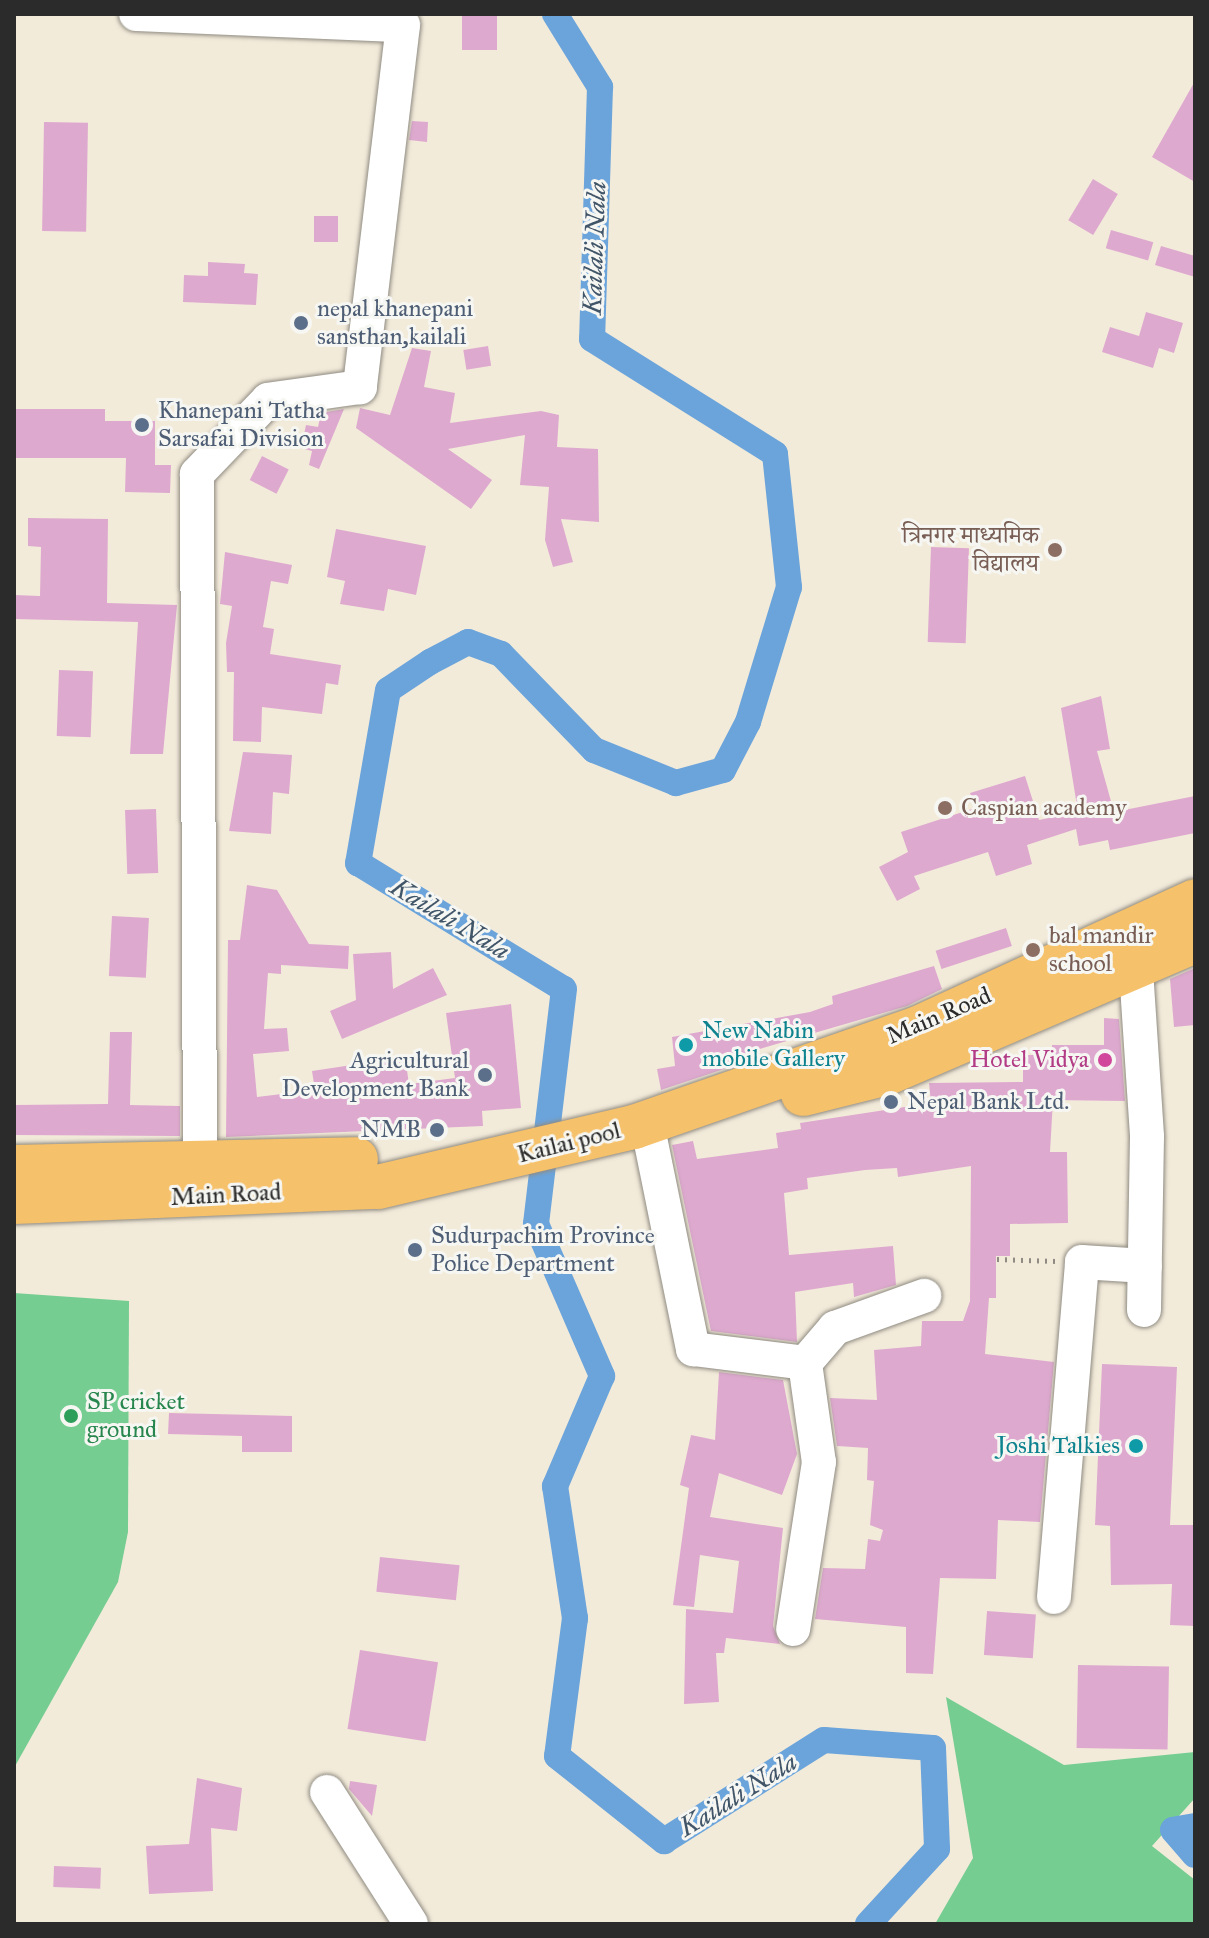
<!DOCTYPE html>
<meta charset="utf-8">
<style>
body{margin:0}
#map{position:relative;width:1209px;height:1938px;overflow:hidden;background:#f3ebda;font-family:"IM FELL Great Primer","Noto Serif Devanagari",serif}
div>[style]{position:absolute}
.green>*{inset:0;background:#76cd92}
.canal>*{height:26px;margin:-13px;padding:0 13px;transform-origin:13px;border-radius:13px;background:#6ba4db}
.building>*{inset:0;background:#dea9cf;transform-origin:0 0}
.path>*{height:5px;margin-top:-2.5px;transform-origin:0;background:repeating-linear-gradient(90deg,#8f8b82 0 2px,transparent 0 8px)}
.roads{filter:drop-shadow(0 0 2px #8f8b82) drop-shadow(0 0 2px #8f8b82)}
.minor>*{height:34px;margin:-17px;padding:0 17px;transform-origin:17px;border-radius:17px;background:#fff}
.major>*{height:44px;margin:-22px;padding:0 22px;transform-origin:22px;border-radius:22px;background:#f6c16b}
.dots>*{width:22px;height:22px;translate:-50% -50%;box-sizing:border-box;border:4px solid #f6f6f2;border-radius:50%}
span{translate:-50% -50%;white-space:nowrap;text-align:center;line-height:1.15;-webkit-text-stroke:6px #f6f6f2;paint-order:stroke}
.service-label{font-size:24px;color:#4e5e75}
.left{translate:0 -50%;text-align:left}
.right{translate:-100% -50%;text-align:right}
.education-label{font-size:24px;color:#785e54}
.street-label{font-size:24px;color:#2b2b2b}
.culture-label{font-size:24px;color:#0d838f}
.hotel-label{font-size:24px;color:#b23c85}
.leisure-label{font-size:24px;color:#27864d}
.water-label{font-size:26px;color:#415569;font-style:italic}
.frame{position:absolute;inset:0;border:16px solid #2b2b2b;pointer-events:none}
</style>
<div id="map">
<div class="green">
<i style="clip-path:polygon(14px 1293px,129px 1301px,128px 1532px,118px 1582px,14px 1768px)"></i>
<i style="clip-path:polygon(946px 1697px,1064px 1765px,1195px 1752px,1195px 1798px,1152px 1846px,1195px 1880px,1195px 1924px,935px 1924px,973px 1858px)"></i>
</div>
<div class="canal">
<i style="left:555px;top:14px;width:86px;rotate:58.3deg"></i>
<i style="left:600px;top:87px;width:252px;rotate:91.8deg"></i>
<i style="left:592px;top:339px;width:216px;rotate:32.1deg"></i>
<i style="left:775px;top:454px;width:134px;rotate:84deg"></i>
<i style="left:789px;top:587px;width:141px;rotate:106.9deg"></i>
<i style="left:748px;top:722px;width:54px;rotate:117.5deg"></i>
<i style="left:723px;top:770px;width:49px;rotate:164.5deg"></i>
<i style="left:676px;top:783px;width:88px;rotate:-158.1deg"></i>
<i style="left:594px;top:750px;width:134px;rotate:-134.1deg"></i>
<i style="left:501px;top:654px;width:35px;rotate:-160deg"></i>
<i style="left:468px;top:642px;width:43px;rotate:152.2deg"></i>
<i style="left:430px;top:662px;width:50px;rotate:146.3deg"></i>
<i style="left:388px;top:690px;width:176px;rotate:99.8deg"></i>
<i style="left:358px;top:863px;width:241px;rotate:31.5deg"></i>
<i style="left:564px;top:989px;width:237px;rotate:96.8deg"></i>
<i style="left:536px;top:1224px;width:166px;rotate:66.5deg"></i>
<i style="left:602px;top:1376px;width:120px;rotate:113.1deg"></i>
<i style="left:555px;top:1486px;width:134px;rotate:81.4deg"></i>
<i style="left:575px;top:1618px;width:139px;rotate:97.4deg"></i>
<i style="left:557px;top:1756px;width:137px;rotate:38.5deg"></i>
<i style="left:664px;top:1841px;width:189px;rotate:-32.3deg"></i>
<i style="left:824px;top:1740px;width:109px;rotate:4.2deg"></i>
<i style="left:933px;top:1748px;width:101px;rotate:87.7deg"></i>
<i style="left:937px;top:1849px;width:102px;rotate:132.6deg"></i>
<i style="left:1195px;top:1826px;width:22px;rotate:170deg"></i>
<i style="left:1173px;top:1830px;width:33px;rotate:49deg"></i>
</div>
<div class="building">
<i style="left:462px;top:14px;width:35px;height:36px"></i>
<i style="clip-path:polygon(1195px 81px,1195px 182px,1152px 157px)"></i>
<i style="clip-path:polygon(412px 121px,428px 122px,427px 142px,409px 140px)"></i>
<i style="left:44px;top:122px;width:44px;height:109px;rotate:1deg"></i>
<i style="left:1093px;top:179px;width:29px;height:48px;rotate:31deg"></i>
<i style="left:314px;top:216px;width:24px;height:26px"></i>
<i style="left:1111px;top:230px;width:44px;height:19px;rotate:16deg"></i>
<i style="clip-path:polygon(1161px 246px,1195px 256px,1195px 277px,1155px 265px)"></i>
<i style="clip-path:polygon(208px 262px,245px 264px,244px 273px,258px 274px,256px 305px,183px 302px,184px 275px,208px 276px)"></i>
<i style="clip-path:polygon(1146px 312px,1183px 323px,1174px 353px,1159px 348px,1153px 368px,1102px 352px,1110px 327px,1139px 336px)"></i>
<i style="left:488px;top:346px;width:20px;height:25px;rotate:81deg"></i>
<i style="clip-path:polygon(412px 348px,431px 351px,424px 387px,455px 393px,450px 423px,541px 411px,559px 415px,557px 447px,598px 449px,599px 522px,561px 519px,573px 562px,553px 567px,545px 540px,549px 487px,520px 485px,525px 435px,448px 449px,492px 480px,471px 509px,356px 428px,360px 408px,390px 415px)"></i>
<i style="clip-path:polygon(14px 409px,105px 409px,105px 421px,155px 421px,155px 465px,171px 465px,170px 493px,125px 492px,126px 458px,14px 458px)"></i>
<i style="clip-path:polygon(344px 409px,319px 469px,309px 465px,312px 451px,301px 448px,306px 425px,318px 427px,321px 413px)"></i>
<i style="left:262px;top:456px;width:30px;height:27px;rotate:27deg"></i>
<i style="clip-path:polygon(28px 518px,108px 519px,107px 603px,177px 605px,163px 754px,130px 754px,138px 622px,14px 619px,14px 595px,40px 596px,41px 547px,28px 546px)"></i>
<i style="clip-path:polygon(336px 529px,426px 546px,416px 595px,388px 589px,384px 611px,340px 604px,345px 581px,327px 577px)"></i>
<i style="left:931px;top:547px;width:38px;height:95px;rotate:2deg"></i>
<i style="clip-path:polygon(225px 552px,292px 565px,288px 584px,271px 581px,263px 627px,274px 629px,270px 654px,341px 665px,338px 685px,326px 683px,322px 714px,262px 707px,261px 742px,233px 741px,234px 672px,227px 672px,226px 643px,232px 606px,220px 604px)"></i>
<i style="left:59px;top:670px;width:34px;height:66px;rotate:2deg"></i>
<i style="clip-path:polygon(1101px 696px,1110px 749px,1097px 751px,1114px 812px,1195px 796px,1195px 833px,1110px 850px,1108px 840px,1079px 846px,1076px 829px,1027px 845px,1032px 864px,996px 876px,988px 852px,914px 876px,920px 889px,897px 901px,879px 867px,908px 852px,901px 832px,975px 808px,970px 793px,1025px 776px,1039px 820px,1078px 812px,1061px 708px)"></i>
<i style="clip-path:polygon(243px 752px,292px 755px,289px 794px,273px 792px,271px 834px,229px 831px)"></i>
<i style="left:156px;top:809px;width:64px;height:31px;rotate:88deg"></i>
<i style="clip-path:polygon(247px 885px,277px 890px,309px 944px,349px 946px,348px 969px,281px 965px,281px 974px,268px 973px,264px 1029px,287px 1028px,289px 1051px,253px 1054px,257px 1097px,315px 1090px,312px 1071px,405px 1057px,409px 1084px,455px 1078px,446px 1013px,511px 1004px,521px 1108px,482px 1111px,483px 1126px,226px 1137px,228px 940px,240px 940px)"></i>
<i style="left:112px;top:916px;width:37px;height:60px;rotate:3deg"></i>
<i style="left:1006px;top:928px;width:19px;height:74px;rotate:72deg"></i>
<i style="clip-path:polygon(391px 952px,393px 989px,433px 968px,447px 995px,342px 1039px,330px 1011px,356px 1000px,353px 954px)"></i>
<i style="clip-path:polygon(934px 966px,942px 989px,907px 1006px,729px 1058px,730px 1067px,661px 1090px,657px 1069px,675px 1066px,672px 1037px,810px 1012px,833px 1004px,832px 996px)"></i>
<i style="clip-path:polygon(1195px 968px,1195px 1025px,1174px 1027px,1170px 979px)"></i>
<i style="clip-path:polygon(1104px 1018px,1119px 1019px,1125px 1101px,1053px 1100px,1050px 1152px,1067px 1152px,1068px 1223px,1010px 1224px,1010px 1256px,996px 1256px,996px 1298px,989px 1298px,985px 1354px,1054px 1362px,1040px 1522px,998px 1520px,996px 1579px,940px 1578px,933px 1674px,906px 1673px,906px 1627px,815px 1619px,823px 1568px,865px 1569px,868px 1539px,880px 1541px,883px 1530px,870px 1525px,874px 1481px,867px 1480px,868px 1448px,837px 1446px,830px 1398px,877px 1400px,874px 1350px,921px 1346px,922px 1321px,963px 1321px,970px 1301px,971px 1166px,898px 1177px,897px 1168px,865px 1170px,807px 1178px,808px 1189px,784px 1193px,789px 1255px,893px 1246px,896px 1285px,854px 1297px,853px 1283px,795px 1292px,797px 1342px,711px 1331px,672px 1145px,693px 1141px,697px 1159px,778px 1148px,776px 1133px,801px 1129px,800px 1123px,931px 1103px,929px 1083px,1023px 1082px,1023px 1055px,1052px 1055px,1052px 1045px,1104px 1045px)"></i>
<i style="clip-path:polygon(110px 1032px,132px 1032px,130px 1105px,180px 1106px,180px 1136px,14px 1135px,14px 1105px,108px 1104px)"></i>
<i style="clip-path:polygon(1102px 1364px,1177px 1367px,1170px 1525px,1195px 1525px,1195px 1626px,1170px 1625px,1172px 1584px,1111px 1585px,1110px 1526px,1095px 1525px)"></i>
<i style="clip-path:polygon(719px 1372px,783px 1380px,797px 1454px,782px 1495px,719px 1473px,710px 1517px,783px 1528px,773px 1626px,780px 1644px,726px 1638px,724px 1653px,716px 1653px,719px 1702px,684px 1704px,686px 1609px,733px 1613px,739px 1561px,700px 1555px,694px 1607px,673px 1605px,689px 1488px,680px 1485px,691px 1435px,715px 1440px)"></i>
<i style="clip-path:polygon(169px 1413px,292px 1416px,292px 1452px,242px 1452px,242px 1436px,168px 1434px)"></i>
<i style="left:380px;top:1557px;width:80px;height:35px;rotate:6deg"></i>
<i style="left:987px;top:1611px;width:49px;height:44px;rotate:4deg"></i>
<i style="left:360px;top:1650px;width:79px;height:80px;rotate:9deg"></i>
<i style="left:1078px;top:1665px;width:91px;height:83px;rotate:1deg"></i>
<i style="clip-path:polygon(197px 1778px,242px 1788px,237px 1831px,211px 1828px,213px 1891px,149px 1894px,146px 1846px,189px 1844px)"></i>
<i style="clip-path:polygon(350px 1781px,377px 1785px,372px 1816px,349px 1789px)"></i>
<i style="left:54px;top:1866px;width:47px;height:21px;rotate:2deg"></i>
</div>
<div class="path">
<i style="left:997px;top:1259px;width:60px;rotate:1.9deg"></i>
</div>
<div class="roads">
<div class="minor">
<i style="left:136px;top:14px;width:267px;rotate:2.4deg"></i>
<i style="left:403px;top:25px;width:365px;rotate:96.8deg"></i>
<i style="left:360px;top:387px;width:93px;rotate:172deg"></i>
<i style="left:268px;top:400px;width:103px;rotate:133.8deg"></i>
<i style="left:197px;top:474px;width:689px;rotate:89.75deg"></i>
<i style="left:1136px;top:970px;width:167px;rotate:86.2deg"></i>
<i style="left:1147px;top:1137px;width:173px;rotate:91deg"></i>
<i style="left:647px;top:1123px;width:231px;rotate:78.5deg"></i>
<i style="left:693px;top:1349px;width:113px;rotate:7.1deg"></i>
<i style="left:805px;top:1363px;width:100px;rotate:82deg"></i>
<i style="left:819px;top:1462px;width:169px;rotate:98.8deg"></i>
<i style="left:805px;top:1363px;width:46px;rotate:-49.4deg"></i>
<i style="left:835px;top:1328px;width:95px;rotate:-19.8deg"></i>
<i style="left:1054px;top:1597px;width:336px;rotate:-85.2deg"></i>
<i style="left:1082px;top:1262px;width:63px;rotate:3.6deg"></i>
<i style="left:327px;top:1792px;width:156px;rotate:57.5deg"></i>
</div>
<div class="major">
<i style="left:803px;top:1094px;width:87px;rotate:-14deg"></i>
<i style="left:887px;top:1073px;width:335px;rotate:-23.2deg"></i>
<i style="left:14px;top:1167px;width:342px;rotate:-1.3deg"></i>
<i style="left:14px;top:1202px;width:364px;rotate:-2.4deg"></i>
<i style="left:378px;top:1187px;width:263px;rotate:-13.2deg"></i>
<i style="left:634px;top:1127px;width:299px;rotate:-19.2deg"></i>
<i style="left:916px;top:1029px;width:307px;rotate:-24.6deg"></i>
</div>
</div>
<div class="dots">
<i style="left:301px;top:323px;background:#5c6f8a"></i>
<i style="left:142px;top:425px;background:#5c6f8a"></i>
<i style="left:1055px;top:550px;background:#8d6e63"></i>
<i style="left:945px;top:808px;background:#8d6e63"></i>
<i style="left:1033px;top:950px;background:#8d6e63"></i>
<i style="left:686px;top:1045px;background:#0f9aa8"></i>
<i style="left:1105px;top:1060px;background:#d1479c"></i>
<i style="left:485px;top:1075px;background:#5c6f8a"></i>
<i style="left:891px;top:1102px;background:#5c6f8a"></i>
<i style="left:437px;top:1130px;background:#5c6f8a"></i>
<i style="left:415px;top:1250px;background:#5c6f8a"></i>
<i style="left:71px;top:1416px;background:#2e9e5b"></i>
<i style="left:1136px;top:1446px;background:#0f9aa8"></i>
</div>
<div class="service-label">
<span class="left" style="left:317px;top:323px">nepal khanepani<br>sansthan,kailali</span>
<span class="left" style="left:158px;top:425px">Khanepani Tatha<br>Sarsafai Division</span>
<span class="right" style="left:469px;top:1075px">Agricultural<br>Development Bank</span>
<span class="left" style="left:907px;top:1102px">Nepal Bank Ltd.</span>
<span class="right" style="left:421px;top:1130px">NMB</span>
<span class="left" style="left:431px;top:1250px">Sudurpachim Province<br>Police Department</span>
</div>
<div class="education-label">
<span class="right" style="left:1039px;top:550px">त्रिनगर माध्यमिक<br>विद्यालय</span>
<span class="left" style="left:961px;top:808px">Caspian academy</span>
<span class="left" style="left:1049px;top:950px">bal mandir<br>school</span>
</div>
<div class="street-label">
<span style="left:939px;top:1016px;rotate:-23deg">Main Road</span>
<span style="left:569px;top:1143px;rotate:-14deg">Kailai pool</span>
<span style="left:226px;top:1195px;rotate:-3deg">Main Road</span>
</div>
<div class="culture-label">
<span class="left" style="left:702px;top:1045px">New Nabin<br>mobile Gallery</span>
<span class="right" style="left:1120px;top:1446px">Joshi Talkies</span>
</div>
<div class="hotel-label">
<span class="right" style="left:1089px;top:1060px">Hotel Vidya</span>
</div>
<div class="leisure-label">
<span class="left" style="left:87px;top:1416px">SP cricket<br>ground</span>
</div>
<div class="water-label">
<span style="left:595px;top:248px;rotate:-88deg">Kailali Nala</span>
<span style="left:450px;top:919px;rotate:31deg">Kailali Nala</span>
<span style="left:738px;top:1795px;rotate:-32deg">Kailali Nala</span>
</div>
<div class="frame"></div>
</div>
